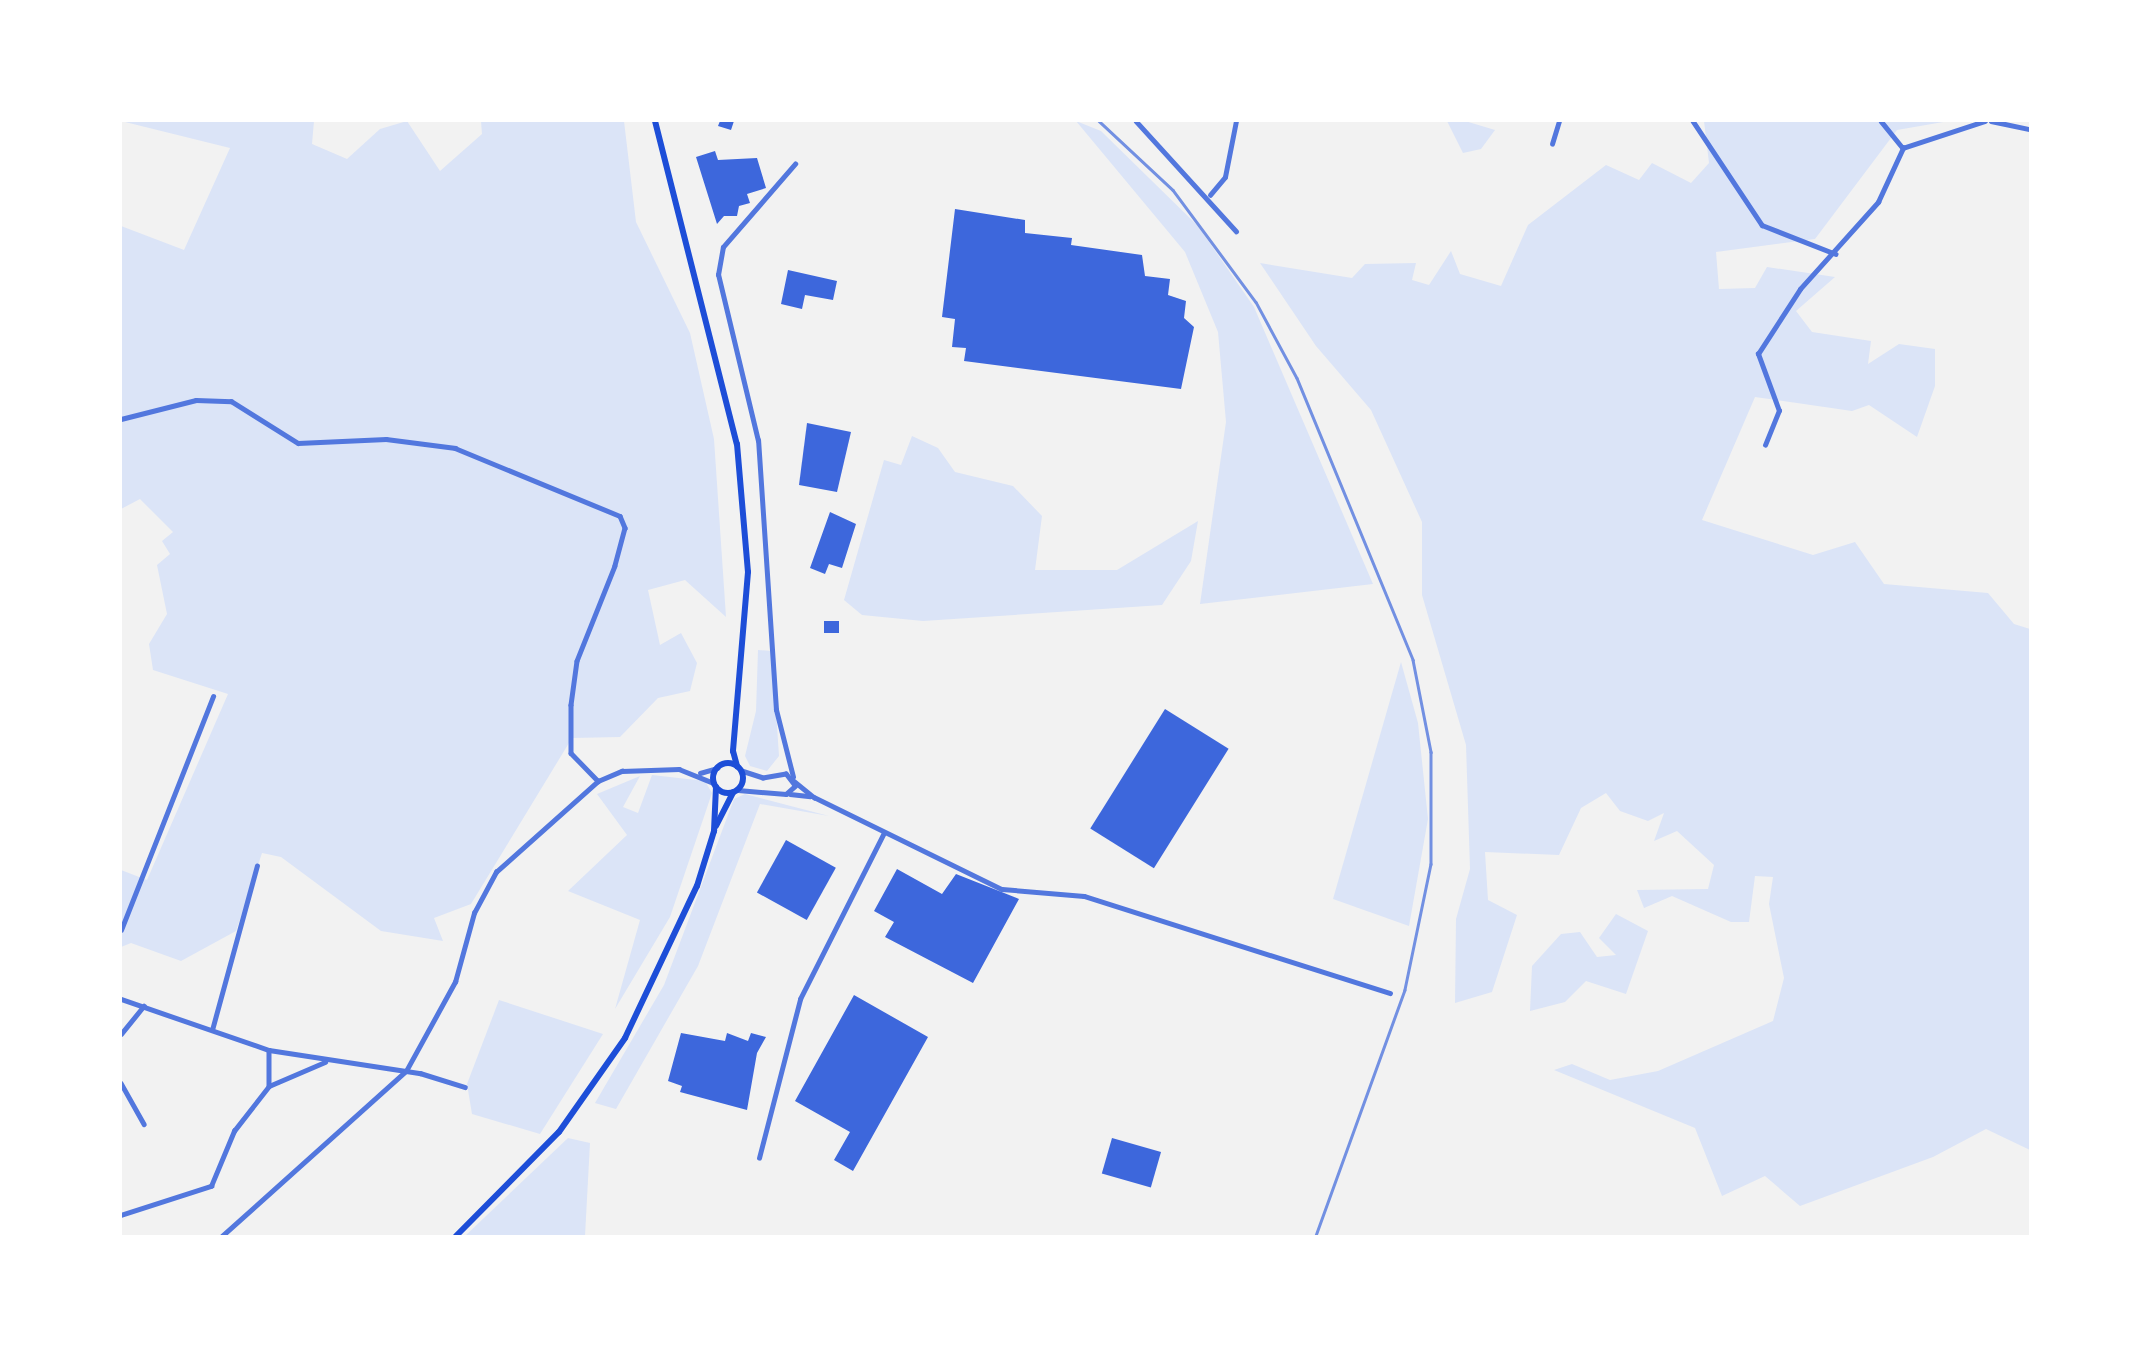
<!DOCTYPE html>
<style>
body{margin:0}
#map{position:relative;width:2151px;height:1357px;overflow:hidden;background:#f2f2f2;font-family:"Nunito Sans",sans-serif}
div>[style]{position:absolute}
.green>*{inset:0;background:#dbe4f7}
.building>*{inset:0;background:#3d67dc;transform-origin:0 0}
.minor>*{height:4.5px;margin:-2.25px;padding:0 2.25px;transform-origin:2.25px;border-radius:2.25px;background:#5277de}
.primary>*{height:6px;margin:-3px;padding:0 3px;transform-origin:3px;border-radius:3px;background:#1d4ed8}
.primary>.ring{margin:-3px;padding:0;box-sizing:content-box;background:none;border:6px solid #1d4ed8;border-radius:50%}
.rail>*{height:2.5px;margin:-1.25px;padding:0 1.25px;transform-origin:1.25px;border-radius:1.25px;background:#7290e2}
span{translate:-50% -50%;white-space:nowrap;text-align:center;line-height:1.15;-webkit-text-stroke:7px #fff;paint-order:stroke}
.frame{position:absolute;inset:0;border:122px solid #fff;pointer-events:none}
</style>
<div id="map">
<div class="green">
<i style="clip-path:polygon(121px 121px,314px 121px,312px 144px,347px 159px,380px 129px,407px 121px,440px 171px,482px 134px,481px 121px,624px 121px,636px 222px,690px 333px,714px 439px,726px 617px,685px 580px,648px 590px,660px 645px,681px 633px,697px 663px,690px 691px,658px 698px,620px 737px,572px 738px,471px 904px,434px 918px,443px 941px,381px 931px,281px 857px,262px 853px,236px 931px,181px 961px,131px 943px,121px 947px,121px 870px,147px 880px,228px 694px,153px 670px,149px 644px,167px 614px,157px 565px,170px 554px,162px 541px,173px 532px,140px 499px,121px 509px,121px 226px,184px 250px,230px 148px)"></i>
<i style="clip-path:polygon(1076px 121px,1101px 131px,1198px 226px,1254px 307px,1373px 584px,1200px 604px,1226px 422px,1218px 332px,1185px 252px)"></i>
<i style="clip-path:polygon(1447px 121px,1465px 121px,1495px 130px,1481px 149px,1463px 153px)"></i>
<i style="clip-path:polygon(1704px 121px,1949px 121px,1897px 130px,1815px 239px,1716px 252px,1719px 289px,1755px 288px,1767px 267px,1835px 277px,1796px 311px,1812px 332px,1871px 341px,1868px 364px,1899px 344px,1935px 349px,1935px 386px,1917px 437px,1869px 405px,1852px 411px,1755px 397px,1702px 520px,1813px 555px,1855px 542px,1884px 584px,1988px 593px,2014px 624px,2030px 629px,2030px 1150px,1986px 1129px,1933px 1157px,1800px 1206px,1765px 1176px,1722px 1196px,1695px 1128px,1554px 1070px,1572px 1064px,1610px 1080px,1658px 1071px,1773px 1021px,1784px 978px,1769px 904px,1773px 877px,1755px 876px,1749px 922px,1731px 922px,1672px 896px,1644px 908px,1637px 890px,1708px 889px,1714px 865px,1677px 831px,1654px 841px,1664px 813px,1648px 821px,1620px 811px,1606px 793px,1581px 808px,1559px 855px,1485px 852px,1488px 900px,1517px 915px,1492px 992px,1455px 1003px,1456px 919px,1470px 869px,1466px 745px,1422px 595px,1422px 522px,1371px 410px,1316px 346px,1260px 263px,1352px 278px,1365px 264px,1416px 263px,1412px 280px,1429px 285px,1451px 251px,1460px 274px,1501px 286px,1528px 225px,1606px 165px,1639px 180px,1652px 163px,1691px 183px,1709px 163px)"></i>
<i style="clip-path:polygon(912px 436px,938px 448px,955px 472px,1013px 486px,1042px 516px,1035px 570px,1117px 570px,1198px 521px,1191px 561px,1162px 605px,923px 621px,862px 615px,844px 600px,884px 460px,901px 465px)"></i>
<i style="clip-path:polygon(758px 650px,772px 651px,779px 756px,767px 771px,750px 766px,745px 756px,756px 711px)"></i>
<i style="clip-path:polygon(1401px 662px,1418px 723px,1428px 819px,1409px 926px,1333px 899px)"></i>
<i style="clip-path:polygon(652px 775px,705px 781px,712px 793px,670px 917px,615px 1009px,640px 920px,568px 891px,627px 835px,597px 794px,640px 776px,623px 807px,638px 813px)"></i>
<i style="clip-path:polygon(745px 794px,829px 816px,760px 804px,698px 966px,616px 1109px,595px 1103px,664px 985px,734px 799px)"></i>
<i style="clip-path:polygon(1616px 914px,1648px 931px,1626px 994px,1586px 981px,1565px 1002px,1530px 1011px,1532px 966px,1561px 934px,1580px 932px,1597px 957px,1616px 955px,1599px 938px)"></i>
<i style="clip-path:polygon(499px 1000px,603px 1034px,540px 1134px,472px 1114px,467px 1084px)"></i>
<i style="clip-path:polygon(568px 1138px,590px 1143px,585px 1236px,465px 1236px)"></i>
</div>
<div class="building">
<i style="clip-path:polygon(720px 121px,734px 121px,731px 130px,718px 126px)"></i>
<i style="clip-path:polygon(715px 151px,718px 160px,757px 158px,766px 188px,747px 194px,750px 203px,739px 206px,737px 216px,724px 216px,717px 224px,696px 157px)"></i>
<i style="clip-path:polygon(955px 209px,1025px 220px,1025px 233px,1072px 238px,1071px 245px,1142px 255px,1145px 276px,1170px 279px,1168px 295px,1186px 301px,1184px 318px,1194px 327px,1181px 389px,964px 361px,966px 348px,952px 347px,955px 319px,942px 317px)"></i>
<i style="clip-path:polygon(788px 270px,837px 281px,833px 300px,805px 295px,802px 309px,781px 304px)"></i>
<i style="clip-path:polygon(807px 423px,851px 432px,837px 492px,799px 485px)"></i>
<i style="clip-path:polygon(830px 512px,856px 524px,842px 568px,829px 564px,825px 574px,810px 568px)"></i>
<i style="left:824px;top:621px;width:15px;height:12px"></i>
<i style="left:1165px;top:709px;width:75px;height:141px;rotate:32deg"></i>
<i style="left:786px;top:840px;width:57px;height:60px;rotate:29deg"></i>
<i style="clip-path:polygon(897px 869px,942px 894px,956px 874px,1019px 899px,973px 983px,885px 937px,894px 922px,874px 911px)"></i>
<i style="clip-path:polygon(854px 995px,928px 1037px,853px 1171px,834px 1160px,850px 1132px,795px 1101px)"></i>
<i style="clip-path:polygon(681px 1033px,725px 1041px,727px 1033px,748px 1041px,751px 1033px,766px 1037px,757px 1053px,747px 1110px,680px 1092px,682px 1086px,668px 1081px)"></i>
<i style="left:1112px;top:1138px;width:51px;height:37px;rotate:16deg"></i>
</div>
<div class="minor">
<i style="left:1136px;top:121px;width:149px;rotate:47.7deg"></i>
<i style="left:1693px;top:121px;width:125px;rotate:56.4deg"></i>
<i style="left:1762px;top:225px;width:79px;rotate:21.4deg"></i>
<i style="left:1881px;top:121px;width:35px;rotate:51deg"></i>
<i style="left:1903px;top:148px;width:86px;rotate:-18.2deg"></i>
<i style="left:1991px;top:121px;width:40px;rotate:12deg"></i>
<i style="left:1552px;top:144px;width:24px;rotate:-73deg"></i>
<i style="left:1210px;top:195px;width:23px;rotate:-50deg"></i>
<i style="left:1225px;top:177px;width:57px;rotate:-78.9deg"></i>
<i style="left:121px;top:419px;width:77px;rotate:-14.2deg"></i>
<i style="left:196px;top:400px;width:35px;rotate:2deg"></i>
<i style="left:231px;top:401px;width:79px;rotate:32.1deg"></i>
<i style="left:298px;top:443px;width:88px;rotate:-2.6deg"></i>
<i style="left:386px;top:439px;width:70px;rotate:7.4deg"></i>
<i style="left:455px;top:448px;width:178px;rotate:22.4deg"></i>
<i style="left:620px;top:516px;width:13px;rotate:67deg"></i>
<i style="left:625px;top:528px;width:39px;rotate:105deg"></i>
<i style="left:615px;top:566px;width:102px;rotate:111.8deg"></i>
<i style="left:577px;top:661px;width:44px;rotate:97.8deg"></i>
<i style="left:571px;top:705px;width:48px;rotate:90deg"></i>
<i style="left:571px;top:753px;width:39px;rotate:46deg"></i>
<i style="left:1765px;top:445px;width:37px;rotate:-68deg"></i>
<i style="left:1779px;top:411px;width:61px;rotate:-110.2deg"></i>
<i style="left:1758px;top:354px;width:77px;rotate:-57.1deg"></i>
<i style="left:1800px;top:289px;width:117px;rotate:-48.1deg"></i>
<i style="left:1878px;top:202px;width:60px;rotate:-65.2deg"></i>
<i style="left:700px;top:773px;width:18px;rotate:-16deg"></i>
<i style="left:793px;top:777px;width:69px;rotate:-104.2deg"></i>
<i style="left:776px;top:710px;width:270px;rotate:-93.8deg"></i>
<i style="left:758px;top:441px;width:171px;rotate:-103.5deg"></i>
<i style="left:718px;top:275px;width:28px;rotate:-80deg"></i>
<i style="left:723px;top:247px;width:110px;rotate:-49.1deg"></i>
<i style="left:794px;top:781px;width:26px;rotate:39deg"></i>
<i style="left:814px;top:797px;width:209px;rotate:26.1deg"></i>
<i style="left:1002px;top:889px;width:82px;rotate:4.9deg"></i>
<i style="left:1084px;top:896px;width:321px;rotate:17.6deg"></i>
<i style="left:738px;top:790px;width:48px;rotate:4.8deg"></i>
<i style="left:786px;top:794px;width:12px;rotate:-42deg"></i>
<i style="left:795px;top:786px;width:15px;rotate:-127deg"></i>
<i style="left:786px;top:774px;width:23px;rotate:170deg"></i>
<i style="left:763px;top:778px;width:23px;rotate:-162deg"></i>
<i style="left:790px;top:794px;width:20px;rotate:6deg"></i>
<i style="left:121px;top:930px;width:251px;rotate:-68.5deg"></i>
<i style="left:121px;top:999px;width:157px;rotate:19deg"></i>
<i style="left:269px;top:1050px;width:153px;rotate:8.7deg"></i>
<i style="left:420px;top:1073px;width:47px;rotate:17.3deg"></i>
<i style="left:212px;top:1030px;width:170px;rotate:-74.7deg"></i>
<i style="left:121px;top:1034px;width:36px;rotate:-51deg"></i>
<i style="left:269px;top:1050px;width:36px;rotate:90deg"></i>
<i style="left:269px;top:1086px;width:61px;rotate:-23.2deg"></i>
<i style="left:121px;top:1083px;width:47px;rotate:60.7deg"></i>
<i style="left:759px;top:1158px;width:164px;rotate:-75.5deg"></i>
<i style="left:800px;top:999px;width:186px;rotate:-63.2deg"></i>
<i style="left:121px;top:1215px;width:95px;rotate:-17.9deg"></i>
<i style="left:211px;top:1186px;width:60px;rotate:-67.3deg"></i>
<i style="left:234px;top:1131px;width:57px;rotate:-52.1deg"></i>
<i style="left:222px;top:1236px;width:247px;rotate:-41.9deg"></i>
<i style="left:406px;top:1071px;width:102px;rotate:-61.2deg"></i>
<i style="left:455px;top:982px;width:72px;rotate:-74.6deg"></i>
<i style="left:474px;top:913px;width:47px;rotate:-61.8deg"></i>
<i style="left:496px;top:872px;width:137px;rotate:-41.7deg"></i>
<i style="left:598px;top:781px;width:26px;rotate:-23deg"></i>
<i style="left:622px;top:771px;width:57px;rotate:-2deg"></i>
<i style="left:679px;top:769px;width:38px;rotate:22deg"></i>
</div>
<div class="primary">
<i style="left:655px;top:121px;width:333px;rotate:75.8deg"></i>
<i style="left:737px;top:444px;width:128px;rotate:85.1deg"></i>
<i style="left:748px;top:572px;width:180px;rotate:94.8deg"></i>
<i style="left:733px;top:751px;width:16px;rotate:75deg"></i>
<i class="ring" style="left:713px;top:763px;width:24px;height:24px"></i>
<i style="left:716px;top:826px;width:38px;rotate:-63deg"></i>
<i style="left:456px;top:1236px;width:146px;rotate:-45.3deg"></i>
<i style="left:559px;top:1132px;width:115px;rotate:-54.9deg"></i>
<i style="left:625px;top:1038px;width:168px;rotate:-64.7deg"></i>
<i style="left:697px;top:886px;width:58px;rotate:-72.8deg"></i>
<i style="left:714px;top:831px;width:44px;rotate:-87.4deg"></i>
</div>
<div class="rail">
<i style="left:1099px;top:121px;width:101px;rotate:43deg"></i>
<i style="left:1173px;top:190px;width:139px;rotate:53.5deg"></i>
<i style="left:1256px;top:302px;width:86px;rotate:61.7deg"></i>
<i style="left:1297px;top:378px;width:305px;rotate:67.6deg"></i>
<i style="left:1413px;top:660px;width:94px;rotate:78.9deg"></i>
<i style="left:1431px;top:752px;width:112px;rotate:90deg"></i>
<i style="left:1431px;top:864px;width:129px;rotate:101.7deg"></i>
<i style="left:1405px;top:990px;width:262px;rotate:109.9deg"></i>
</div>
<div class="frame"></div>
</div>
